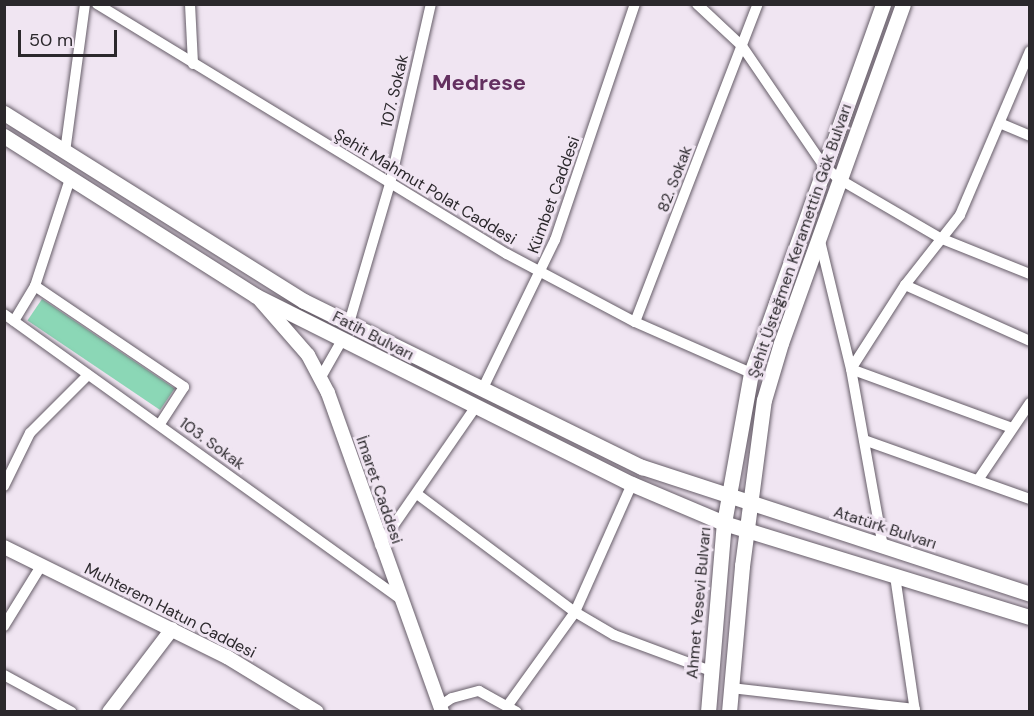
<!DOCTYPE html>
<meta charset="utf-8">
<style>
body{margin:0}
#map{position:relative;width:1034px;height:716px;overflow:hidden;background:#f0e5f2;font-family:"DM Sans",sans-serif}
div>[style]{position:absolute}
.green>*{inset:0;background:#8bd7b6;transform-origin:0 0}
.roads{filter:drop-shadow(0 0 2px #665d68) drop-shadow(0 0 2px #665d68)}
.minor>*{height:10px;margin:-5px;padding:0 5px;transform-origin:5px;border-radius:5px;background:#fff}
.tertiary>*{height:14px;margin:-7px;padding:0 7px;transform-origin:7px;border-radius:7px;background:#fff}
.secondary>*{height:15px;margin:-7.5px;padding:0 7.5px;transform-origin:7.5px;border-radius:7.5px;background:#fff}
span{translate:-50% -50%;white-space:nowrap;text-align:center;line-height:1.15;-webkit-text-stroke:6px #f0e5f2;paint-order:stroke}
.street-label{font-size:16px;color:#2b282c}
.district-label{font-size:22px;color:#643060;font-weight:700}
.frame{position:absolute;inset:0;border:6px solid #2b282c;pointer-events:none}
.scale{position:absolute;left:18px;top:30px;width:99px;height:27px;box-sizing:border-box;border:3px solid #2b282c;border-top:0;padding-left:8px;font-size:18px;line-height:21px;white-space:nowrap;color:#2b282c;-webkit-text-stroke:4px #f0e5f2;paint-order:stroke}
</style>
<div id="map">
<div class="green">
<i style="left:42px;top:299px;width:160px;height:26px;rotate:34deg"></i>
</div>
<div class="roads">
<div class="minor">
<i style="left:97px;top:4px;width:480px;rotate:31.4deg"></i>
<i style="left:507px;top:254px;width:145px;rotate:28deg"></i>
<i style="left:635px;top:322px;width:127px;rotate:23.7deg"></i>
<i style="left:190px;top:4px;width:60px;rotate:87.1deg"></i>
<i style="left:697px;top:4px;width:62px;rotate:43deg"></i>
<i style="left:742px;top:46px;width:145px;rotate:55.7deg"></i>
<i style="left:824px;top:166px;width:20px;rotate:41deg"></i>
<i style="left:839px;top:179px;width:117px;rotate:30.3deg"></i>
<i style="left:940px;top:238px;width:97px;rotate:21.8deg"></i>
<i style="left:1002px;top:124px;width:30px;rotate:23deg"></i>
<i style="left:65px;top:152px;width:149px;rotate:-82.3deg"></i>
<i style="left:819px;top:237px;width:136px;rotate:76.4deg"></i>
<i style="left:851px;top:369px;width:180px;rotate:79.8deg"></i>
<i style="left:905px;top:285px;width:137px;rotate:24.1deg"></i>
<i style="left:35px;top:286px;width:180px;rotate:34.1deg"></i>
<i style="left:184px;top:387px;width:44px;rotate:123deg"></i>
<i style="left:4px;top:314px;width:489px;rotate:35.7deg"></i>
<i style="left:14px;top:321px;width:41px;rotate:-59deg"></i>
<i style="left:35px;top:286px;width:113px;rotate:-71.9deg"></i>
<i style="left:635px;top:322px;width:341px;rotate:-68.9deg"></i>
<i style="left:349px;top:323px;width:145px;rotate:-73.6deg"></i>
<i style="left:390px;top:184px;width:185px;rotate:-77.2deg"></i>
<i style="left:321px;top:377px;width:43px;rotate:-60.4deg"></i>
<i style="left:483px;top:388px;width:165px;rotate:-64.1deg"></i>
<i style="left:555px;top:240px;width:249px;rotate:-71.3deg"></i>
<i style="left:1012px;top:428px;width:171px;rotate:-159.9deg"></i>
<i style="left:851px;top:369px;width:100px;rotate:-57.3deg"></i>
<i style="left:905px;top:285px;width:89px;rotate:-51.8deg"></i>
<i style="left:960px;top:215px;width:178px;rotate:-66.9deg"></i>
<i style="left:864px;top:440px;width:176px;rotate:19.6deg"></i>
<i style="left:978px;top:480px;width:93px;rotate:-56deg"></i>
<i style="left:4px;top:486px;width:59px;rotate:-63.9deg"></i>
<i style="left:30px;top:433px;width:82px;rotate:-45deg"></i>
<i style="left:417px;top:494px;width:197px;rotate:36.8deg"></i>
<i style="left:575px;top:612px;width:45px;rotate:30.5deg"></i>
<i style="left:614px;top:635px;width:103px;rotate:20.4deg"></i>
<i style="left:380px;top:545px;width:167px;rotate:-55.3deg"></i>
<i style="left:895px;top:576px;width:137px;rotate:81.6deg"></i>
<i style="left:4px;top:626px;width:70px;rotate:-58.3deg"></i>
<i style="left:4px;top:675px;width:77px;rotate:28.6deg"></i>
<i style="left:731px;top:688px;width:185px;rotate:6.5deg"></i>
<i style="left:508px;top:705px;width:115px;rotate:-54.2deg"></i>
<i style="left:575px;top:612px;width:140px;rotate:-66deg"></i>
<i style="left:440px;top:706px;width:14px;rotate:-34deg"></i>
<i style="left:452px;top:698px;width:28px;rotate:-15deg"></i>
<i style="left:479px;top:691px;width:43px;rotate:28.9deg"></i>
</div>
<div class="tertiary">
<i style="left:260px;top:300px;width:73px;rotate:48.9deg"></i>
<i style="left:308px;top:355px;width:43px;rotate:62.2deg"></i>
<i style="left:328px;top:393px;width:339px;rotate:70.3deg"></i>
<i style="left:4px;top:547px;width:249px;rotate:26.3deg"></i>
<i style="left:227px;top:657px;width:105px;rotate:31.4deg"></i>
<i style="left:109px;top:712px;width:104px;rotate:-52.8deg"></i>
</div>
<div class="secondary">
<i style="left:4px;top:113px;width:354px;rotate:32.1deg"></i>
<i style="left:304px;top:301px;width:377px;rotate:26.2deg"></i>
<i style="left:642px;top:467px;width:408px;rotate:18.1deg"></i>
<i style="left:4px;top:136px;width:299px;rotate:32.4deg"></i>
<i style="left:256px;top:296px;width:420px;rotate:26.6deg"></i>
<i style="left:632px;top:484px;width:100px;rotate:23deg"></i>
<i style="left:724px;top:523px;width:320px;rotate:17.1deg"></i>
<i style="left:708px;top:712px;width:190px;rotate:-85.2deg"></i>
<i style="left:724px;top:523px;width:152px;rotate:-79.8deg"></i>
<i style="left:751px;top:373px;width:392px;rotate:-70.3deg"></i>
<i style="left:729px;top:712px;width:147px;rotate:-84.9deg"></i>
<i style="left:742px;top:566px;width:167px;rotate:-82.5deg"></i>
<i style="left:764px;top:400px;width:59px;rotate:-73.4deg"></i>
<i style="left:781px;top:343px;width:360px;rotate:-70.2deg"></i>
</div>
</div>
<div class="street-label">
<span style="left:395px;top:91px;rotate:-77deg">107. Sokak</span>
<span style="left:675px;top:179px;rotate:-69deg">82. Sokak</span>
<span style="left:425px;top:187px;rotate:31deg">Şehit Mahmut Polat Caddesi</span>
<span style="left:554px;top:195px;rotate:-70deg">Kümbet Caddesi</span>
<span style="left:800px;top:241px;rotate:-71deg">Şehit Üsteğmen Keramettin Gök Bulvarı</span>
<span style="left:373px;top:336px;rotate:27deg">Fatih Bulvarı</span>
<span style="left:212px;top:444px;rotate:36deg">103. Sokak</span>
<span style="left:379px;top:490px;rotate:71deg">İmaret Caddesi</span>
<span style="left:885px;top:528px;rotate:18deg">Atatürk Bulvarı</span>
<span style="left:699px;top:603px;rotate:-85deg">Ahmet Yesevi Bulvarı</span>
<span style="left:170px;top:611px;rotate:27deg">Muhterem Hatun Caddesi</span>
</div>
<div class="district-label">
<span style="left:479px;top:83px">Medrese</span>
</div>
<div class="frame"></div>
<div class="scale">50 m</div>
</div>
